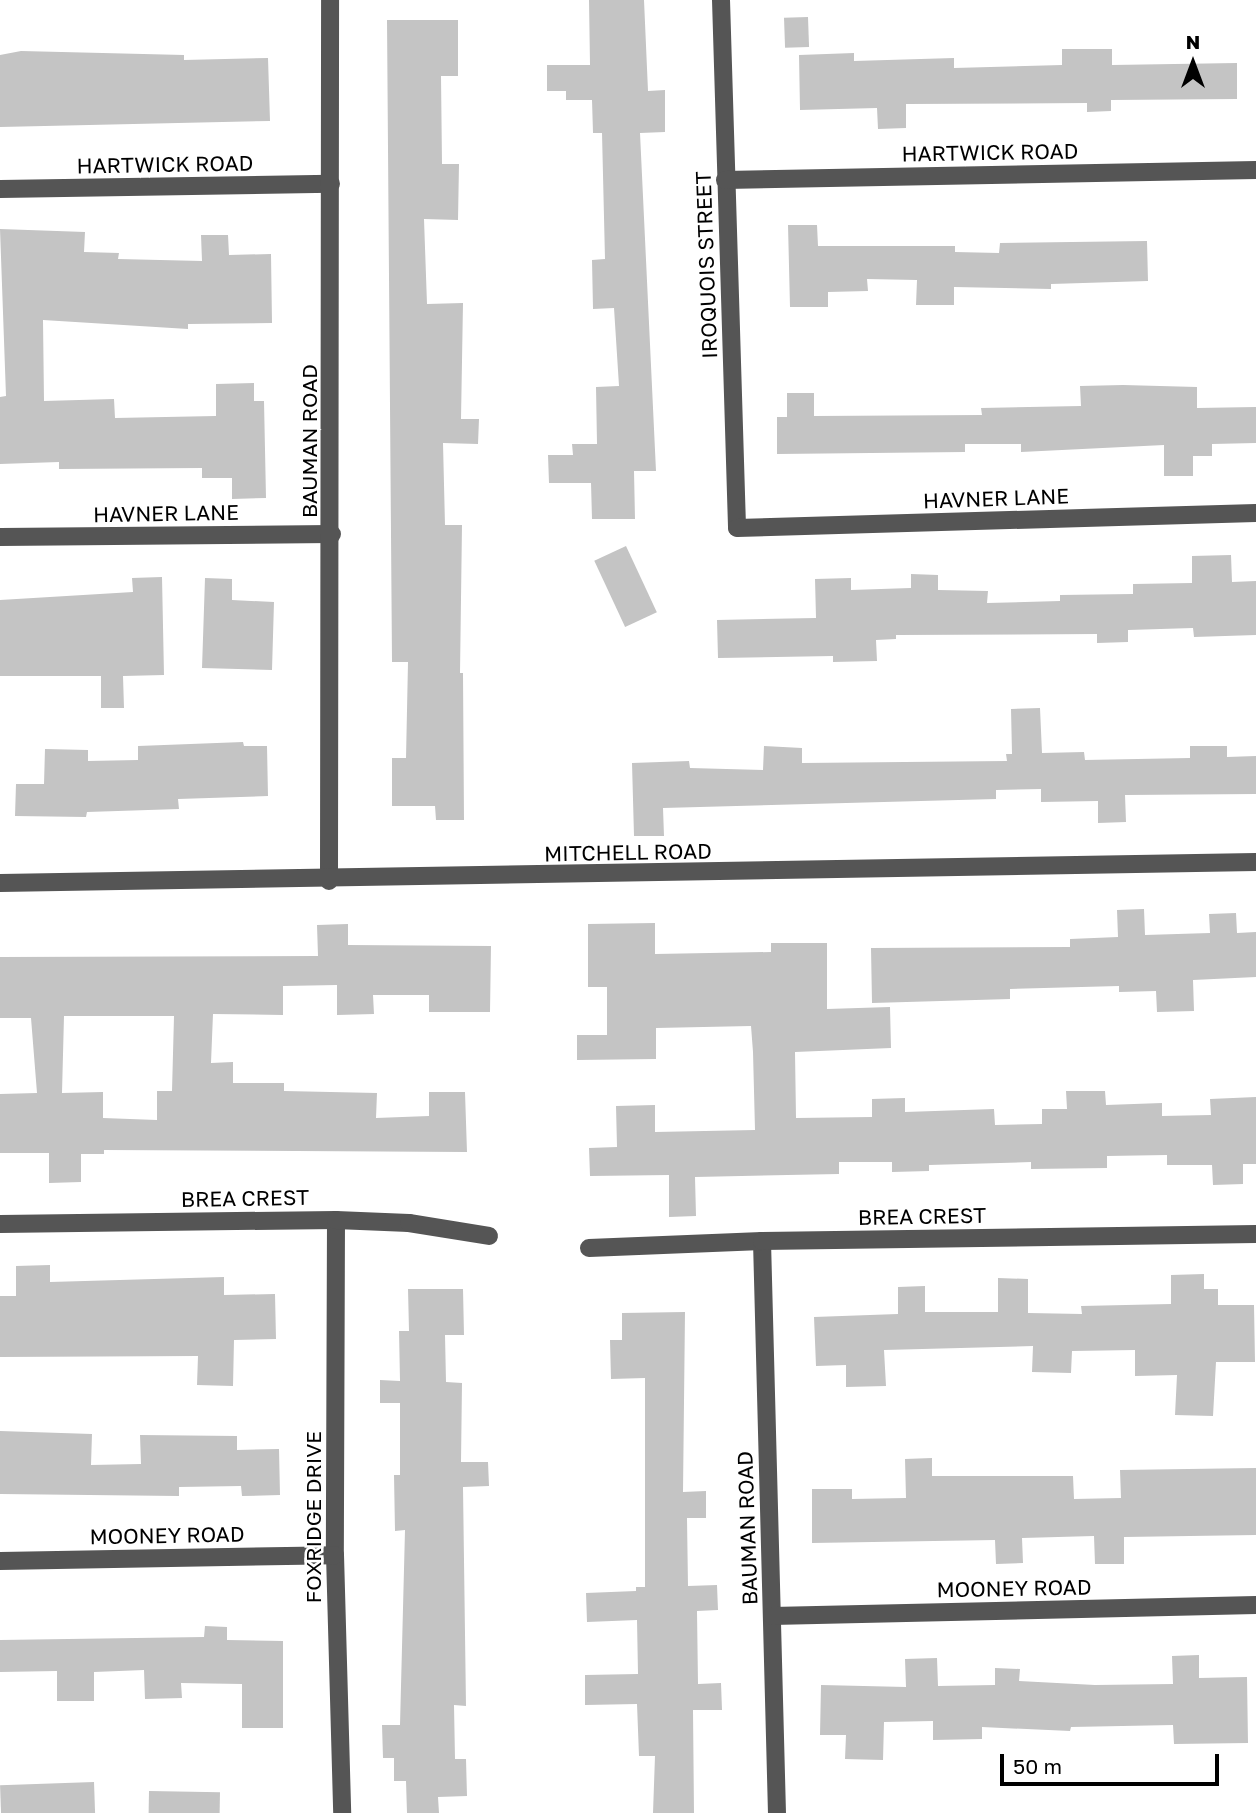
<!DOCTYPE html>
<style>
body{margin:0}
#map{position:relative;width:1256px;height:1813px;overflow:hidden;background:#fff;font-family:"Golos Text",sans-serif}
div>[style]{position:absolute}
.building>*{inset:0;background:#c4c4c4;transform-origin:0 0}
.minor>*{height:18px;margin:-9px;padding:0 9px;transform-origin:9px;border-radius:9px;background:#555}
span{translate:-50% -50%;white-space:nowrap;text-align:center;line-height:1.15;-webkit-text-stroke:5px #fff;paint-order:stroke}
.street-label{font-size:21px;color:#000}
.north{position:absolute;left:1158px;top:28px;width:70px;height:70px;-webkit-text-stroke:5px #fff;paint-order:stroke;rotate:0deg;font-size:19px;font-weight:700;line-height:28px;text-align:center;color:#000}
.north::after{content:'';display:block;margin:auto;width:24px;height:32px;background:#000;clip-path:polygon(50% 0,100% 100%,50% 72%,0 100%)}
.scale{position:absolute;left:1000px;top:1754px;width:219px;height:32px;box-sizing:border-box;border:4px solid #000;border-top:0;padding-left:9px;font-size:21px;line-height:24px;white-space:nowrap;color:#000;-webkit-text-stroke:5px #fff;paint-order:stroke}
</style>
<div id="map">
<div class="building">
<i style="clip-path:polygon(589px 0,644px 0,648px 91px,665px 90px,665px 132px,640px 133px,656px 471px,634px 471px,635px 519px,592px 519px,591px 483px,549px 483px,548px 455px,573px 455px,572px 444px,597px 444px,596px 387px,619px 386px,614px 308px,593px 309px,592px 260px,605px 259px,602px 133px,593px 133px,592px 100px,566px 100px,566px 91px,547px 91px,547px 65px,590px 65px)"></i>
<i style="left:808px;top:17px;width:30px;height:24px;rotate:88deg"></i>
<i style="clip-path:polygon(387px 20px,458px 20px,458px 76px,441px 76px,442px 164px,459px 164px,458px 220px,424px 219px,427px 304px,463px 303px,461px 419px,479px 419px,478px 444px,443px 443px,445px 525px,462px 525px,460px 673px,463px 673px,464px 820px,436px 820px,435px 806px,392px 806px,392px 758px,406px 758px,408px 662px,392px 662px)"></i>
<i style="clip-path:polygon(1062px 49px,1112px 49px,1112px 65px,1237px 63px,1237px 99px,1111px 100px,1111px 111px,1087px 112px,1087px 103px,906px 104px,906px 128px,878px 129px,877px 108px,800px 110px,799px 55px,854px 53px,854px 61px,954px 58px,954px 68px,1062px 65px)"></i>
<i style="clip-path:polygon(21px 51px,184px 55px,184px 60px,268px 58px,270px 121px,0 127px,0 55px)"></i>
<i style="clip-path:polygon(788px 225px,817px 225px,818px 246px,955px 246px,955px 252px,999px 253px,1000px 243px,1147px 241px,1148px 281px,1051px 284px,1051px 289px,954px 287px,954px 305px,916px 305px,917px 280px,867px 279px,868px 291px,828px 292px,828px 307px,790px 307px)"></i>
<i style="clip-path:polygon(0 229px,85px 232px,84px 252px,119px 253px,118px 259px,202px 261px,201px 235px,228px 235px,229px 255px,271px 254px,272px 323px,188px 324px,188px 329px,43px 320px,44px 401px,114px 399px,115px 418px,216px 416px,216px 384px,254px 383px,254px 401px,264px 401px,266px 498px,232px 499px,232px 478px,202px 478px,202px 468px,59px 469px,59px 462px,0 464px,0 397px,6px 396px)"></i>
<i style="clip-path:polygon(1123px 385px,1197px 387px,1197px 408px,1256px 407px,1256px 443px,1212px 444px,1212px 456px,1193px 456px,1193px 476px,1164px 476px,1164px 445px,1021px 452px,1021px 444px,965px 444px,965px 452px,777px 454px,777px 417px,787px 417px,787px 393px,814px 393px,814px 416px,982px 415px,981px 408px,1081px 406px,1080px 386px)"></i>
<i style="left:626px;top:546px;width:73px;height:35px;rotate:65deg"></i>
<i style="clip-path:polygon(1231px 555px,1232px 582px,1256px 581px,1256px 635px,1194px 637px,1193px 628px,1128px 630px,1128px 642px,1097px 643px,1097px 634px,896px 635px,896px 639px,876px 640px,877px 661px,833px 662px,833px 656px,718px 658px,717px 620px,816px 618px,815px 579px,851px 578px,851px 590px,911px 588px,911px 574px,938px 575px,938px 590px,988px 591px,987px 603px,1060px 601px,1060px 595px,1133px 594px,1133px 584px,1192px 583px,1192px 556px)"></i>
<i style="clip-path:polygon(162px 577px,164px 675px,123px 676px,124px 708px,101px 708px,101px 676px,0 676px,0 600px,133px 592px,132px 578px)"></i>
<i style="clip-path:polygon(205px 578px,232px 579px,232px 600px,274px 602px,272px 670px,202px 668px)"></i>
<i style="clip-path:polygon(1040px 708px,1042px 753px,1084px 752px,1085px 760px,1190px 758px,1190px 746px,1227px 746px,1227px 757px,1256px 756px,1256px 794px,1125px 795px,1126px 822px,1098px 823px,1098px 801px,1041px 802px,1041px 789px,996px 790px,996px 799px,663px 808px,664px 836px,634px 836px,632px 763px,689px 761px,690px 768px,763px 770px,764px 746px,802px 748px,802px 763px,1007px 761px,1006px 754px,1012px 754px,1011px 709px)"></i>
<i style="clip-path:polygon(243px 742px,244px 746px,267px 746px,268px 796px,178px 799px,179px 809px,87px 812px,86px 817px,15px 816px,16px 784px,44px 784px,45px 749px,88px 750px,88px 761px,138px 760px,138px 746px)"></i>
<i style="clip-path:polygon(1144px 909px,1145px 935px,1210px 933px,1209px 914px,1236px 913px,1237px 933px,1256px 932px,1256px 977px,1193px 980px,1194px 1011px,1157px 1012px,1156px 991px,1119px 992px,1119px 986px,1010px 989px,1010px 999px,872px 1003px,871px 948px,1070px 947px,1070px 939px,1118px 937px,1117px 910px)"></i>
<i style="clip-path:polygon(655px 923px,655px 954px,771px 952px,771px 943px,827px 943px,827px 1009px,890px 1007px,891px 1048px,795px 1052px,796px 1118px,872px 1117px,872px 1099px,905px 1098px,905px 1112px,994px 1109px,995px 1125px,1042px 1124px,1042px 1109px,1067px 1109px,1066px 1091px,1105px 1091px,1106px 1105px,1162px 1103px,1162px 1116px,1211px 1115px,1210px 1099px,1256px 1097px,1256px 1164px,1243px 1164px,1243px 1184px,1213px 1185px,1212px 1165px,1167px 1165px,1167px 1155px,1107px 1156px,1107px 1168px,1031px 1169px,1031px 1162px,929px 1165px,929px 1171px,892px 1172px,892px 1162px,839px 1162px,839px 1174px,695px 1177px,696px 1216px,669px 1217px,669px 1175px,590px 1176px,589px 1148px,617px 1147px,616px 1106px,655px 1105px,655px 1132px,755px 1130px,753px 1052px,751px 1026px,656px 1028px,656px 1059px,577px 1060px,577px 1035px,607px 1035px,607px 987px,588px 987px,588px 924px)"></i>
<i style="clip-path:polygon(evenodd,348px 924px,348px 945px,491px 946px,490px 1012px,429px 1012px,429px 995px,373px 995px,374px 1014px,337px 1015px,337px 985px,283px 986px,283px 1015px,213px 1014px,211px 1063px,233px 1062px,233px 1083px,284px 1083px,284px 1091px,377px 1093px,376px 1118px,429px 1116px,429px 1092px,465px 1092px,467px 1152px,104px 1150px,104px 1154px,81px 1154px,81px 1182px,49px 1183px,49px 1153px,0 1153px,0 1094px,37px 1093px,31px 1018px,0 1018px,0 957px,318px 956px,317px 925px,348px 924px,64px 1016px,174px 1016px,172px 1091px,157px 1091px,157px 1120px,103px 1118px,103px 1092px,62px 1093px,64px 1016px)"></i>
<i style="clip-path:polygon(50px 1265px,50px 1282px,224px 1277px,224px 1295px,275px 1294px,276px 1339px,234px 1340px,233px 1386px,197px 1385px,198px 1356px,0 1357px,0 1296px,16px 1296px,16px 1266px)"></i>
<i style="clip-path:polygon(1204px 1274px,1204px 1289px,1218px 1289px,1218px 1305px,1254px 1305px,1255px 1362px,1216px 1362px,1213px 1416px,1175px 1415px,1177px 1375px,1135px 1376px,1135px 1350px,1072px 1351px,1071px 1373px,1032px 1372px,1033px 1346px,884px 1350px,886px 1386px,846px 1387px,846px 1365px,816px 1366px,814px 1317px,898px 1314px,898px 1287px,925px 1286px,925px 1312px,998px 1312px,998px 1278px,1028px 1279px,1028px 1313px,1082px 1314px,1081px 1306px,1171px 1304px,1171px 1275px)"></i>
<i style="clip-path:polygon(408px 1289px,463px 1289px,464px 1335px,445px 1335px,446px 1382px,462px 1383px,461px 1462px,488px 1462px,489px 1486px,463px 1487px,466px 1706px,454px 1705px,455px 1759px,466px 1759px,467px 1796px,438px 1797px,439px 1813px,407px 1813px,406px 1781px,394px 1781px,394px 1758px,383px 1758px,382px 1725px,400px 1725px,405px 1530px,395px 1531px,394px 1475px,400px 1475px,400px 1403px,380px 1403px,380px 1380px,400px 1381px,399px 1331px,409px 1331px)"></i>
<i style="clip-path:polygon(685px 1312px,683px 1492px,706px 1491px,706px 1518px,687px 1518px,688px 1586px,717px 1585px,718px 1610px,697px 1611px,698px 1684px,721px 1683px,722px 1710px,693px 1710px,694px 1813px,653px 1813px,655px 1756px,639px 1756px,637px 1704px,585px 1705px,585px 1675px,638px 1674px,637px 1620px,587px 1622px,586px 1593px,636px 1591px,636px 1587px,645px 1587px,645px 1378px,611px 1379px,610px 1340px,622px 1340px,622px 1313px)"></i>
<i style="clip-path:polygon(0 1431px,92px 1434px,91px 1465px,141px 1464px,140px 1435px,237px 1436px,237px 1450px,279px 1449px,280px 1495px,242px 1496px,241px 1486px,179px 1487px,179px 1496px,0 1494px)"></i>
<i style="clip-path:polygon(932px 1458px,932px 1476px,1073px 1476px,1074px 1499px,1121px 1498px,1120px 1470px,1256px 1468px,1256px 1535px,1124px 1537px,1124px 1564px,1095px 1564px,1094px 1536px,1022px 1538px,1023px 1563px,996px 1564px,995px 1540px,812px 1543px,812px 1489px,852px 1489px,852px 1499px,906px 1498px,905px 1459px)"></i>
<i style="clip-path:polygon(205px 1626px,227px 1627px,227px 1640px,283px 1641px,283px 1728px,242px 1728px,242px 1684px,181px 1683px,182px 1698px,145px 1699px,144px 1670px,94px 1672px,94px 1701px,57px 1701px,57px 1671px,0 1672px,0 1640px,204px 1637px)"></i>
<i style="clip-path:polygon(1199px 1655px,1199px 1678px,1247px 1677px,1248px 1743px,1174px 1744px,1173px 1725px,1071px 1727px,1070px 1731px,982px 1727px,982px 1739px,933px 1740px,933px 1721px,884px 1722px,883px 1760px,845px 1759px,846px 1735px,820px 1735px,821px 1685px,906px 1687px,905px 1659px,937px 1658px,938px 1686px,995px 1685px,995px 1668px,1020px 1669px,1019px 1681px,1095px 1685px,1173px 1684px,1172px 1656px)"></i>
<i style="left:94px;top:1782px;width:31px;height:94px;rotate:88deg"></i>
<i style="left:149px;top:1791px;width:71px;height:22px;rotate:1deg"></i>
</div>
<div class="minor">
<i style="left:721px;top:0;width:528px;rotate:88.26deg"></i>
<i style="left:737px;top:528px;width:519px;rotate:-1.66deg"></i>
<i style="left:725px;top:180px;width:531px;rotate:-1.08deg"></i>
<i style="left:0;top:189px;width:331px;rotate:-0.9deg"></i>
<i style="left:0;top:537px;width:332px;rotate:-0.5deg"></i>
<i style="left:329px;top:881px;width:881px;rotate:-89.93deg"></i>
<i style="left:0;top:883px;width:1256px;rotate:-0.96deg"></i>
<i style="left:336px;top:1220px;width:335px;rotate:90.2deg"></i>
<i style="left:335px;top:1555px;width:258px;rotate:88.4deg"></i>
<i style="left:0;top:1224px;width:336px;rotate:-0.7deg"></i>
<i style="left:336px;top:1220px;width:73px;rotate:2.4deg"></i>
<i style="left:409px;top:1223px;width:81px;rotate:9.2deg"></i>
<i style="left:762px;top:1241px;width:572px;rotate:88.5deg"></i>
<i style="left:589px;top:1248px;width:173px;rotate:-2.3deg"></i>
<i style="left:762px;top:1241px;width:494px;rotate:-0.8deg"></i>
<i style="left:0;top:1561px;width:335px;rotate:-1deg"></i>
<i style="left:772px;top:1616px;width:484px;rotate:-1.3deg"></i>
</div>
<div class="street-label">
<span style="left:990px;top:152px;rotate:-1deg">HARTWICK ROAD</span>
<span style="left:165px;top:164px;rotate:-1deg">HARTWICK ROAD</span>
<span style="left:706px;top:265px;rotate:-92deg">IROQUOIS STREET</span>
<span style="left:309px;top:441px;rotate:-90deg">BAUMAN ROAD</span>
<span style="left:996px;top:498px;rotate:-2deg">HAVNER LANE</span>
<span style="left:166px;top:513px;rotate:-1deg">HAVNER LANE</span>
<span style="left:628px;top:852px;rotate:-1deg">MITCHELL ROAD</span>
<span style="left:245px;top:1198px;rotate:-1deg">BREA CREST</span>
<span style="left:922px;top:1216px;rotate:-1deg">BREA CREST</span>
<span style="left:313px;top:1517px;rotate:-90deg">FOXRIDGE DRIVE</span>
<span style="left:747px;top:1528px;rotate:-92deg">BAUMAN ROAD</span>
<span style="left:167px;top:1535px;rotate:-1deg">MOONEY ROAD</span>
<span style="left:1014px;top:1588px;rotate:-1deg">MOONEY ROAD</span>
</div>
<div class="north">N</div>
<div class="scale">50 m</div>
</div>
